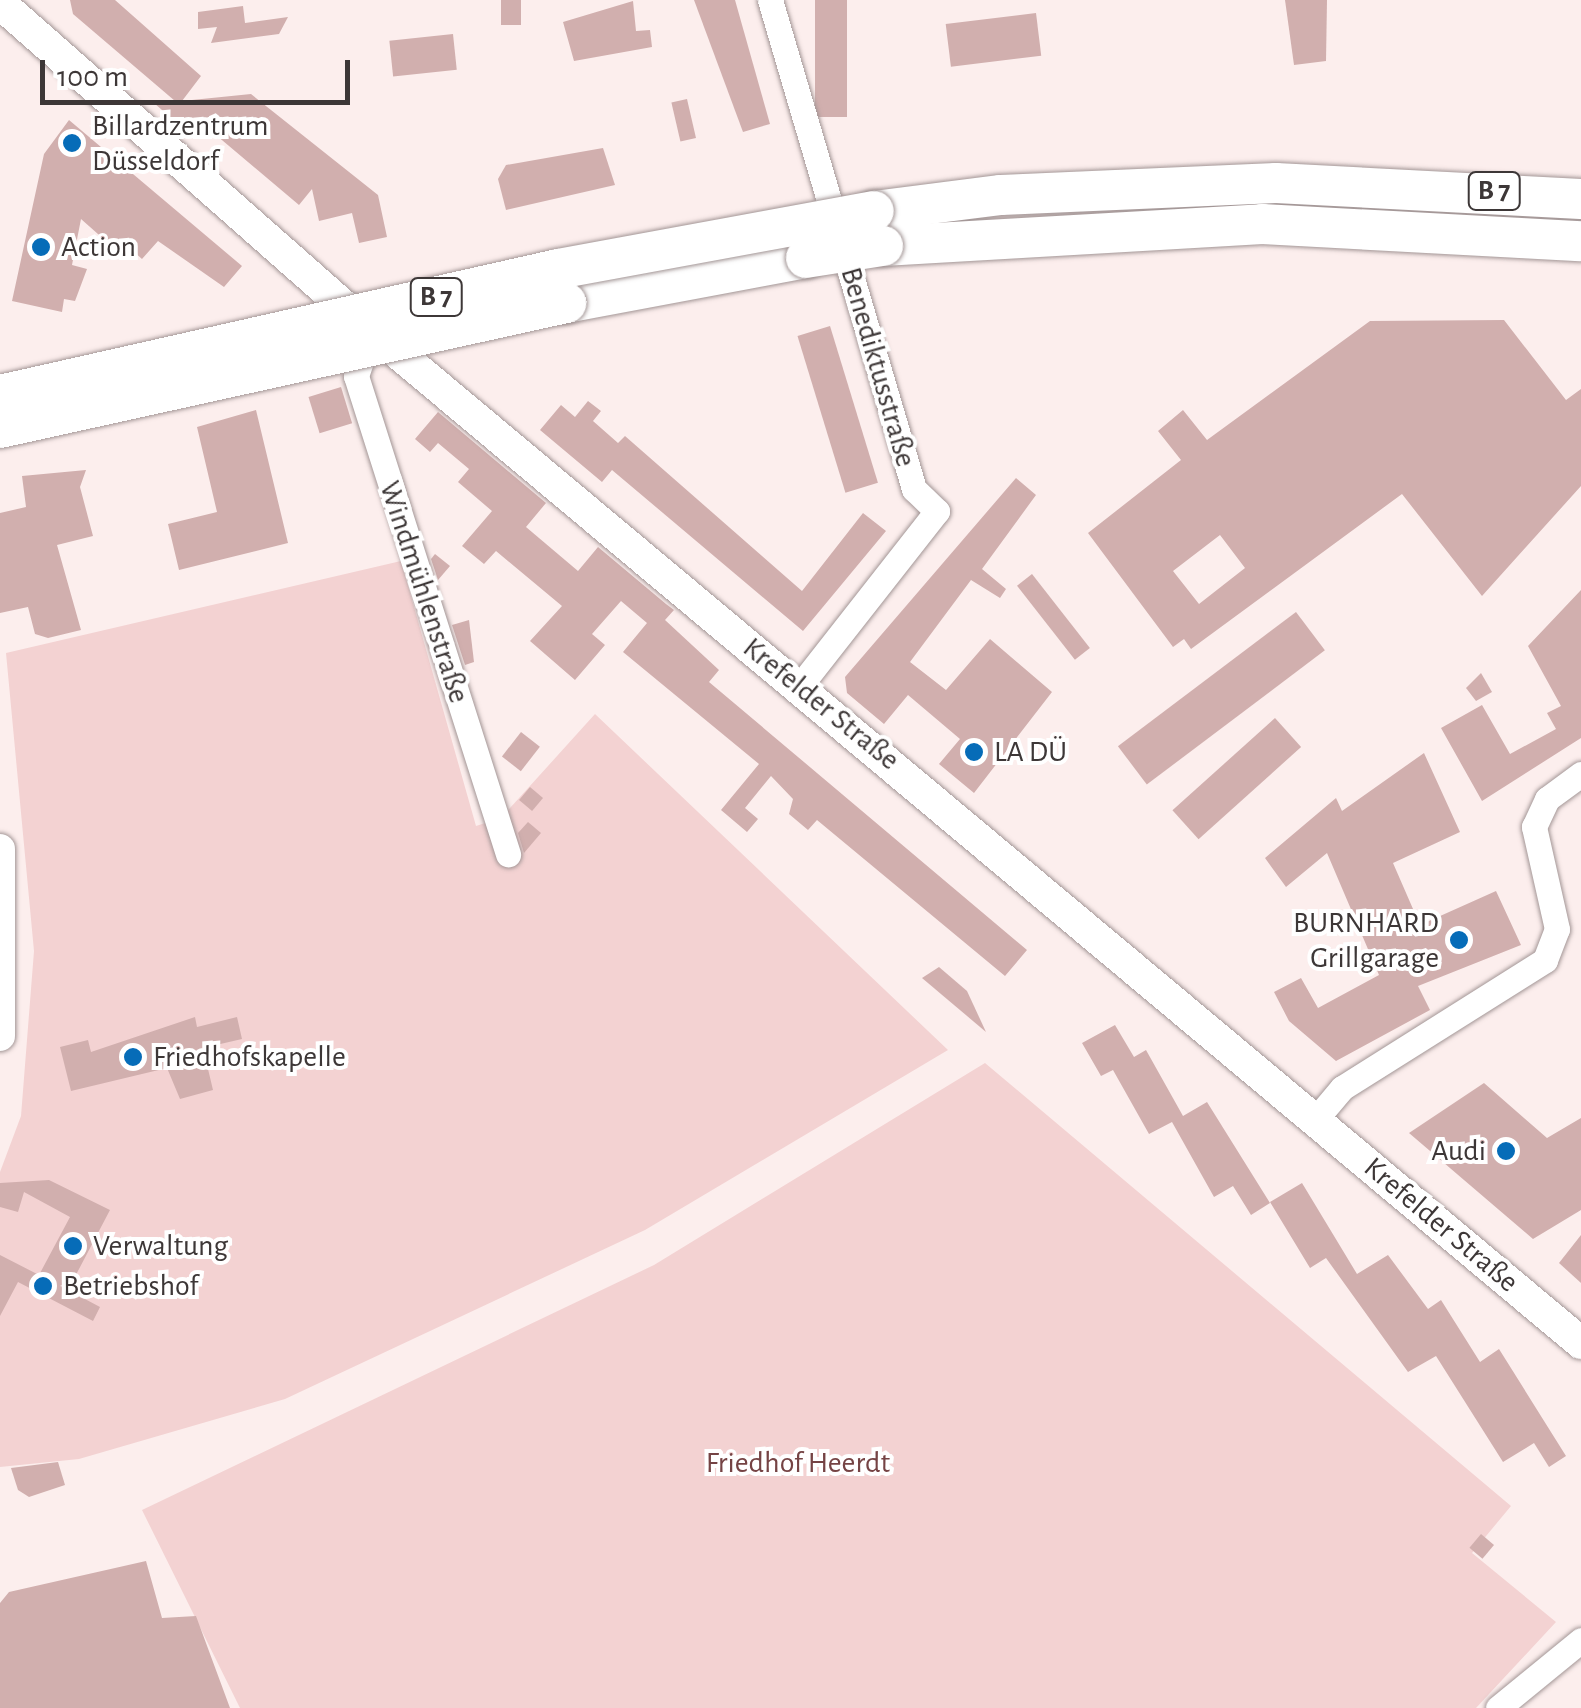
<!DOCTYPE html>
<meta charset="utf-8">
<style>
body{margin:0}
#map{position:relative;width:1581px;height:1708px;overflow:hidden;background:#fceeed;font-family:"Alegreya Sans",sans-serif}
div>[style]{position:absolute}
.green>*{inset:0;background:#f3d2d2}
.building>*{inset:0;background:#d1afae;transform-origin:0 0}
.roads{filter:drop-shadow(0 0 2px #a39696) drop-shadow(0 0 2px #a39696)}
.minor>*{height:25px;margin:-12.5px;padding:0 12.5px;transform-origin:12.5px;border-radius:12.5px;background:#fff}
.tertiary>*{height:30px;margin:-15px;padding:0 15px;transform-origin:15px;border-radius:15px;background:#fff}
.secondary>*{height:32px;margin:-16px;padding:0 16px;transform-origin:16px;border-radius:16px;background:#fff}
.trunk>*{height:40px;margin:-20px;padding:0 20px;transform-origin:20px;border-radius:20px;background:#fff}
.bridges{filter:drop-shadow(0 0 2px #a39696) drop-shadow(0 0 2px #a39696)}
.trunk-bridge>*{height:40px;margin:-20px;padding:0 20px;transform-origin:20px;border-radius:20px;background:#fff}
.dots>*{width:28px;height:28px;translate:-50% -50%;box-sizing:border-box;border:5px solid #fff;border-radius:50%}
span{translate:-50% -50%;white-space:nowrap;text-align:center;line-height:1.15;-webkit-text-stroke:8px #fff;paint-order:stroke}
.shield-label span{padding:2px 8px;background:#fff;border:2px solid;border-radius:8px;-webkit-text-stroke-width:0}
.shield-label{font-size:28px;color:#3d3737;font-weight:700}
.poi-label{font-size:30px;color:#3d3737}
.left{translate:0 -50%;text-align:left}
.right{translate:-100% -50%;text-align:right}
.street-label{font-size:30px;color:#3d3737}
.park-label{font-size:30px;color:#754344}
.scale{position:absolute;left:40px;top:60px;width:310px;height:45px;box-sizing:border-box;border:5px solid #3d3737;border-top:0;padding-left:12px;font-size:30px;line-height:35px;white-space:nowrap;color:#3d3737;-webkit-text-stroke:8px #fff;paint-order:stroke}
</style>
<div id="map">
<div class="green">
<i style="clip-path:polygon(401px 561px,476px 826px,501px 818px,595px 714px,948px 1050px,645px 1230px,285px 1399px,79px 1459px,0 1467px,0 1172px,21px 1116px,34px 951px,6px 653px)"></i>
<i style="clip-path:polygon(985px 1063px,1511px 1506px,1472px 1553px,1556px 1622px,1476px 1708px,240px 1708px,142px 1510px,654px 1265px)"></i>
</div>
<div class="building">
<i style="clip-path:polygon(70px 0,115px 0,201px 76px,182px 101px,251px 94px,378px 195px,387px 237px,359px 243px,352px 213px,319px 221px,312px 189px,299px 205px,197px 119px,186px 131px,154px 103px,175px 101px,73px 14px)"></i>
<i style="left:501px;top:0;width:20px;height:25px"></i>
<i style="clip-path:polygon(694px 0,735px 0,770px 124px,743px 132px)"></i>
<i style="left:815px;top:0;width:32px;height:117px"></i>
<i style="clip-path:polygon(1285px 0,1327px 0,1326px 61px,1294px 65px)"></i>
<i style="clip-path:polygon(633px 1px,636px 31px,650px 30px,652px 47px,574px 61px,563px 22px)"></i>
<i style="clip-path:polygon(243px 6px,245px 23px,288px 17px,279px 34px,211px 43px,217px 27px,198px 29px,198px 12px)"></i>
<i style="left:1036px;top:13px;width:43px;height:91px;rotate:83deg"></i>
<i style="left:453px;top:34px;width:36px;height:64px;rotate:84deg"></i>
<i style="left:687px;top:99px;width:40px;height:16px;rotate:77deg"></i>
<i style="clip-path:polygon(69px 120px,242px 266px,224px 287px,158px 241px,142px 259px,123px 242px,116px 250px,81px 219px,72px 265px,87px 269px,75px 301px,64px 299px,62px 312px,12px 301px,44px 154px)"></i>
<i style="clip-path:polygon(603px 148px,615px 185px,506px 210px,498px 179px,506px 165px)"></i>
<i style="clip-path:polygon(evenodd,1504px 320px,1566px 400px,1581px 389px,1581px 486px,1482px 596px,1402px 494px,1191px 649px,1184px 639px,1173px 647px,1088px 533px,1181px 460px,1158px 431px,1183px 410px,1207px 440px,1370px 321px,1504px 320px,1220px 535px,1245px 568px,1199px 604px,1173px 571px,1220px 535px)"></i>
<i style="left:830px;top:326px;width:164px;height:34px;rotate:73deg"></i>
<i style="left:341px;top:387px;width:38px;height:34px;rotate:73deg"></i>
<i style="clip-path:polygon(588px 401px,601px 411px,593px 421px,618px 443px,625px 436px,802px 591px,863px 513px,886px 531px,803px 631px,612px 470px,602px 482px,540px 430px,561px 405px,575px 417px)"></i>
<i style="clip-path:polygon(256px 410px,288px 543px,179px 570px,168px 524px,217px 512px,197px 427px)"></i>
<i style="clip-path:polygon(438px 412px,546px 503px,526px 527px,578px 571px,598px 547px,666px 604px,674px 610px,665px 620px,719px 670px,709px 682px,1027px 950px,1005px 976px,817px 820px,808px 830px,789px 814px,793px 799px,771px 776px,745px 808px,758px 819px,747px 832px,721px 810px,759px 764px,623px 652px,647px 623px,621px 601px,592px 634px,605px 645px,575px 680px,530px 641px,562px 606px,496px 551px,484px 564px,462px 546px,492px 511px,458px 482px,469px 469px,438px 443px,430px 452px,415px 439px)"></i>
<i style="clip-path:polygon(86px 470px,80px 487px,93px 536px,57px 545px,81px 630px,48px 638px,35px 634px,28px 607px,0 613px,0 513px,26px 507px,22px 476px)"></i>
<i style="clip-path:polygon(1016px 478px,1036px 495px,982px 569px,1006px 589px,1000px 598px,971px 580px,910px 662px,946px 690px,990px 639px,1052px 692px,974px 793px,939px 764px,960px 739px,908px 695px,884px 724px,847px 693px,845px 677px)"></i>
<i style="clip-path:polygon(435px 554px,450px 566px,438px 580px,431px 559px)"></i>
<i style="left:1032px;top:574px;width:94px;height:19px;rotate:52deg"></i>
<i style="clip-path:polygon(1581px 590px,1581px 738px,1482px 801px,1441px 728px,1482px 705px,1510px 754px,1556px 729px,1547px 713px,1561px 706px,1528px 646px)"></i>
<i style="left:1296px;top:612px;width:48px;height:223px;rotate:53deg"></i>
<i style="clip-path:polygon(469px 620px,474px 662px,465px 665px,452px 625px)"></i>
<i style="clip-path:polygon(1481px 673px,1492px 692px,1476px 701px,1466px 688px)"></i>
<i style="left:1275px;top:718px;width:39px;height:138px;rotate:48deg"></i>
<i style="left:521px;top:732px;width:24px;height:31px;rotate:38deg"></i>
<i style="clip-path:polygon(1424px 753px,1460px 832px,1393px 863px,1420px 925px,1496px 891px,1521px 945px,1418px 986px,1430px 1010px,1336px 1061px,1289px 1021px,1274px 992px,1301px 978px,1318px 1008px,1379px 975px,1327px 853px,1286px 887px,1265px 858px,1336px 798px,1342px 811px)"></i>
<i style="left:530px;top:787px;width:17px;height:17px;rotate:40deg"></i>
<i style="clip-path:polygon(528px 822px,541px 833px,524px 853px,518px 833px)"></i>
<i style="clip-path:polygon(939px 967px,967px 991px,986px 1032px,922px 978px)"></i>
<i style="clip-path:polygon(195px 1017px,197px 1027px,237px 1017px,242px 1039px,203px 1048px,213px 1090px,180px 1099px,167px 1068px,71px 1091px,60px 1047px,88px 1040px,91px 1052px)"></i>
<i style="clip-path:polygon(1115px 1025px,1134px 1057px,1146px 1050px,1183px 1116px,1207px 1102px,1270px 1203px,1251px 1215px,1233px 1186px,1214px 1197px,1172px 1122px,1149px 1134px,1113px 1070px,1101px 1076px,1082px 1043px)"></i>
<i style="clip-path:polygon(1484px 1083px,1547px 1138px,1581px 1118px,1581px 1210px,1533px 1239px,1409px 1133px)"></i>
<i style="clip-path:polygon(49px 1180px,110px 1210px,68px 1290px,100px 1307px,93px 1321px,18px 1282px,0 1316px,0 1255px,39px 1275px,70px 1217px,24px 1192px,18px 1212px,0 1207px,0 1183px)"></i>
<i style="clip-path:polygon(1302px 1183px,1357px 1274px,1388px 1255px,1428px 1309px,1441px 1300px,1480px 1362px,1499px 1349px,1566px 1456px,1549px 1467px,1534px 1443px,1503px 1462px,1436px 1356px,1408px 1372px,1326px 1258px,1310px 1268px,1270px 1202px)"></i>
<i style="clip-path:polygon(1581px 1235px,1581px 1283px,1559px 1263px)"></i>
<i style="clip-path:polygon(58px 1462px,65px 1485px,29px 1497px,18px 1490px,11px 1468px)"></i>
<i style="left:1481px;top:1534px;width:17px;height:18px;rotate:40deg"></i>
<i style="clip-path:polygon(146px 1561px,162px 1618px,196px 1616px,230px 1708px,0 1708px,0 1603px,9px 1592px)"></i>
</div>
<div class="roads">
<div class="minor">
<i style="left:770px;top:0;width:510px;rotate:73.59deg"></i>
<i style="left:914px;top:489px;width:32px;rotate:44deg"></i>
<i style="left:937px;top:511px;width:224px;rotate:128.1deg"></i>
<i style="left:368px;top:341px;width:37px;rotate:109deg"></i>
<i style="left:356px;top:376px;width:502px;rotate:72.36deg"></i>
<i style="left:1315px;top:1120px;width:42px;rotate:-49.8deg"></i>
<i style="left:1342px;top:1088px;width:240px;rotate:-32.2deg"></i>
<i style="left:1545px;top:960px;width:33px;rotate:-69deg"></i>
<i style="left:1557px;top:929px;width:105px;rotate:-102.7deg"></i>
<i style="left:1534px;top:827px;width:31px;rotate:-65deg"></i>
<i style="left:1547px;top:799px;width:42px;rotate:-36.3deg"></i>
<i style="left:1498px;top:1708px;width:107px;rotate:-39.3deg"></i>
</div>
<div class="tertiary">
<i style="left:0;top:849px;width:187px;rotate:90deg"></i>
</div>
<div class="secondary">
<i style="left:0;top:3px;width:499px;rotate:41.4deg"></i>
<i style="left:374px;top:333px;width:1574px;rotate:39.92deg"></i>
</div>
<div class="trunk">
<i style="left:874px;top:211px;width:128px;rotate:-7.2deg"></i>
<i style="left:1001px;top:195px;width:275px;rotate:-2.5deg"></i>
<i style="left:1276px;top:183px;width:305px;rotate:3deg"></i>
<i style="left:883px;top:246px;width:380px;rotate:-3.3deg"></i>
<i style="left:1262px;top:224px;width:319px;rotate:3.1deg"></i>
<i style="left:566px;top:303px;width:244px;rotate:-10.6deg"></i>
</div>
</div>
<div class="bridges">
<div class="trunk-bridge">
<i style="left:806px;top:258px;width:78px;rotate:-8.9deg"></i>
<i style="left:0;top:395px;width:572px;rotate:-12.72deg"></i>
<i style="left:558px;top:269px;width:321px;rotate:-10.4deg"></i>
<i style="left:0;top:428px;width:580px;rotate:-12.45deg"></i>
</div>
</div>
<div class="dots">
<i style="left:72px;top:143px;background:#066cb8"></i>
<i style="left:41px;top:247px;background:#066cb8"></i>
<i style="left:974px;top:752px;background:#066cb8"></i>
<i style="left:1459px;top:940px;background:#066cb8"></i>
<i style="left:133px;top:1057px;background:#066cb8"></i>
<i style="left:1506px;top:1151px;background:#066cb8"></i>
<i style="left:73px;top:1246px;background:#066cb8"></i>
<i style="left:43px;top:1286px;background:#066cb8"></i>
</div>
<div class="shield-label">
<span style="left:1494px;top:191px">B 7</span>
<span style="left:436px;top:297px">B 7</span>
</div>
<div class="poi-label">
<span class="left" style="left:92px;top:143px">Billardzentrum<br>Düsseldorf</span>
<span class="left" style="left:61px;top:247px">Action</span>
<span class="left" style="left:994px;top:752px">LA DÜ</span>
<span class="right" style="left:1439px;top:940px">BURNHARD<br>Grillgarage</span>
<span class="left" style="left:153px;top:1057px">Friedhofskapelle</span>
<span class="right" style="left:1486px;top:1151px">Audi</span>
<span class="left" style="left:93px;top:1246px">Verwaltung</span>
<span class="left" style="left:63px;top:1286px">Betriebshof</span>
</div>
<div class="street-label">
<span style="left:878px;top:367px;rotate:74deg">Benediktusstraße</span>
<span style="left:424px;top:592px;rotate:72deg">Windmühlenstraße</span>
<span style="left:821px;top:704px;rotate:39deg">Krefelder Straße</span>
<span style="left:1441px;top:1225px;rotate:40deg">Krefelder Straße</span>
</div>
<div class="park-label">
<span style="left:798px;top:1463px">Friedhof Heerdt</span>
</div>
<div class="scale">100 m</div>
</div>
